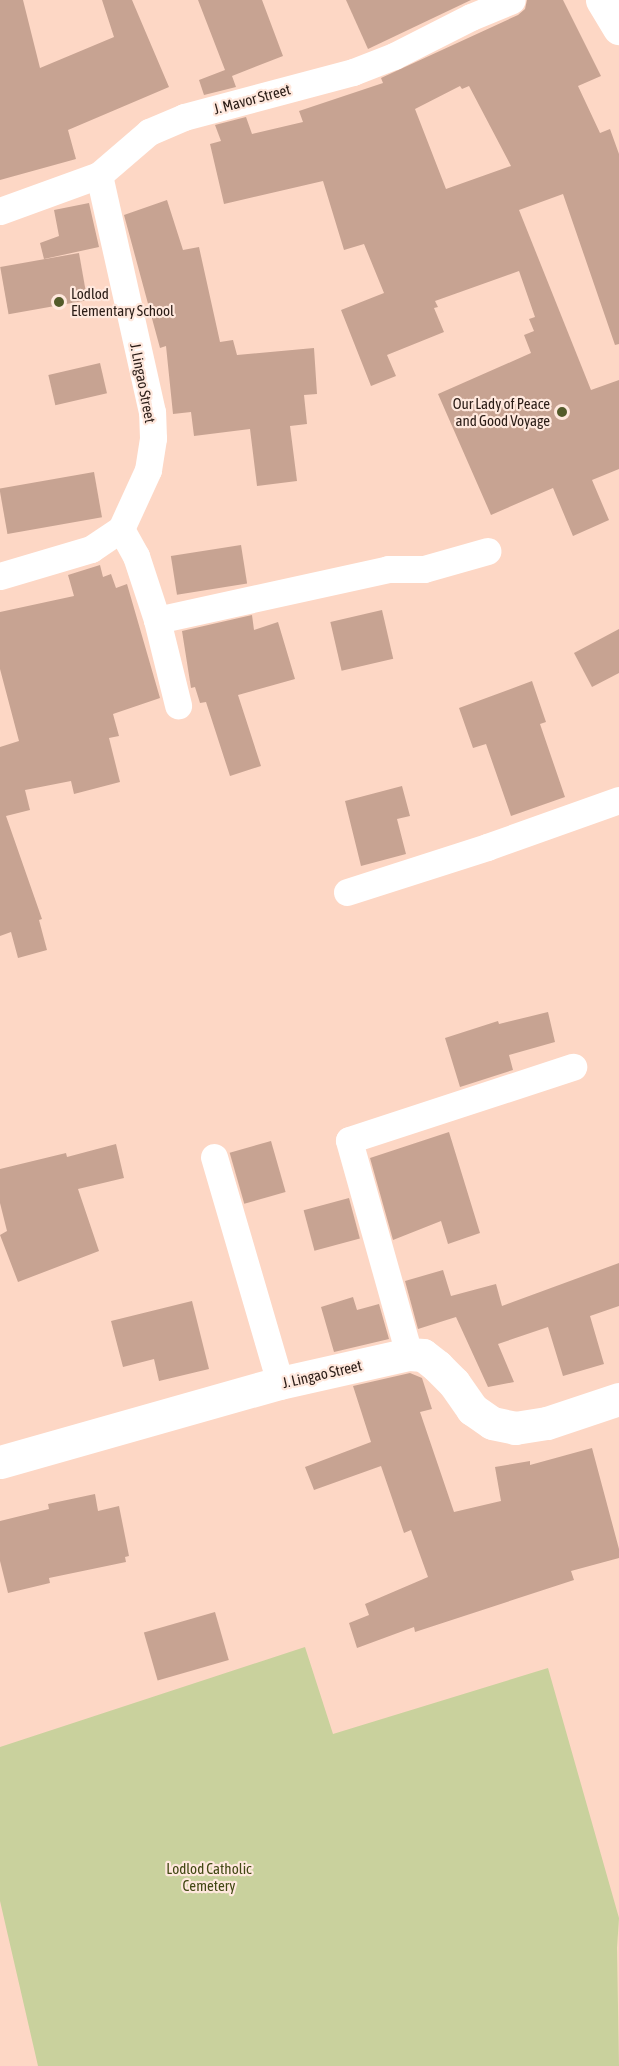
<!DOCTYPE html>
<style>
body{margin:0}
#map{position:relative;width:619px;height:2066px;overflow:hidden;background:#fdd7c5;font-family:"Asap Condensed",sans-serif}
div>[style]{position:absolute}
.green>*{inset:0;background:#c9d19d}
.building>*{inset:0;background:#c7a392;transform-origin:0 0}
.minor>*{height:27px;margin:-13.5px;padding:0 13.5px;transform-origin:13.5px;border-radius:13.5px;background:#fff}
.tertiary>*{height:33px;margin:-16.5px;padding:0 16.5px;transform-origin:16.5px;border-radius:16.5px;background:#fff}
.secondary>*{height:33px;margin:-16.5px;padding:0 16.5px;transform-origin:16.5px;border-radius:16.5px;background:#fff}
.dots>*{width:16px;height:16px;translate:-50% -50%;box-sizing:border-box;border:3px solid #ffe8dd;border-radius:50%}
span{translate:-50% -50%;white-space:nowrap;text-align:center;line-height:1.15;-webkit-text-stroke:4.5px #ffe8dd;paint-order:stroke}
.street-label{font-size:15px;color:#2a1c16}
.poi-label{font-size:15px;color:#2a1c16}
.left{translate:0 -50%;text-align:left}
.right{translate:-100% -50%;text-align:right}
.park-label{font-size:15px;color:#424814}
</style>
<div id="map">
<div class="green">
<i style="clip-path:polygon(305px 1647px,333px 1734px,548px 1668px,619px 1918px,617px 1948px,619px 2066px,38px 2066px,0 1901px,0 1747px)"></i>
</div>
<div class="building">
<i style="clip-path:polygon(0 0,23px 0,40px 68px,114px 37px,102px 0,132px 0,169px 87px,68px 130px,76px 159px,0 180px)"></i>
<i style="clip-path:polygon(198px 0,262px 0,283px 56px,232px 76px,236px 87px,204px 95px,199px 80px,225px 70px)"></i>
<i style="clip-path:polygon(346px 0,471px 0,368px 49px)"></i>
<i style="clip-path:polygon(evenodd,527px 0,563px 0,601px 76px,578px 86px,600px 133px,610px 129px,619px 154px,619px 344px,615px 345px,563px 194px,519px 210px,591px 390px,619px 380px,619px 469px,592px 480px,609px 520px,573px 536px,553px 488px,491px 515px,438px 394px,531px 353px,524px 335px,534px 331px,529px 319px,535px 317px,519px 271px,435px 301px,438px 307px,434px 308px,444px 332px,387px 355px,396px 376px,371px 386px,341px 310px,384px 293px,364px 244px,344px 250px,323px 181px,224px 204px,210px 144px,221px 141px,215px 125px,246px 117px,252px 134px,303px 122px,299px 111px,383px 83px,381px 78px,518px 15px,525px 9px,527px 0,460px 86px,462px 89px,469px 86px,511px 166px,446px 189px,415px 109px,460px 86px)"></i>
<i style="clip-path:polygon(167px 200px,183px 250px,199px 247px,220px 342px,233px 340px,237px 355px,314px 348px,317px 394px,304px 395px,307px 424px,290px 426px,297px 481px,257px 486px,250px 429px,194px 436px,191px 412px,173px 414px,166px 346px,160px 348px,124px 215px)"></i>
<i style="clip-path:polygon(89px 203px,99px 247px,44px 259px,40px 243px,59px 236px,54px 210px)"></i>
<i style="left:79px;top:253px;width:48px;height:80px;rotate:80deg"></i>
<i style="left:100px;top:363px;width:31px;height:53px;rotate:77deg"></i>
<i style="left:94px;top:472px;width:46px;height:96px;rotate:80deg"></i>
<i style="left:241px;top:545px;width:39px;height:71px;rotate:81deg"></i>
<i style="clip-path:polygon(100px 565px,103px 577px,111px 574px,116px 588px,127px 584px,160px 698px,113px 714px,119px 736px,109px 738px,120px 782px,74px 794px,71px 781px,25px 790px,30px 810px,6px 816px,42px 919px,39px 920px,47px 950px,18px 958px,11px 932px,0 936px,0 747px,19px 741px,0 669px,0 612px,74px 596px,68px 575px)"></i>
<i style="left:382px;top:610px;width:50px;height:53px;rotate:77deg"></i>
<i style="clip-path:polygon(252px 615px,254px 630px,278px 622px,295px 679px,238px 695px,261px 766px,230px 776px,206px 702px,200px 703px,195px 687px,191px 688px,182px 631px)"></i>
<i style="clip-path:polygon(619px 629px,619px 673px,592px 687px,574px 653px)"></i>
<i style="clip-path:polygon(532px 681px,546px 722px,540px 724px,565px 797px,511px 816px,486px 744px,473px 748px,459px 708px)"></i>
<i style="clip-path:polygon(402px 786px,410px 816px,397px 819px,406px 854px,361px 866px,345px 801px)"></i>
<i style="clip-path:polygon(548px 1012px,555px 1042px,509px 1055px,513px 1070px,460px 1087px,445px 1038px,498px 1021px,499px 1024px)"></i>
<i style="clip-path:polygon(449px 1132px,480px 1233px,448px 1244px,441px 1221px,393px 1240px,370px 1158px)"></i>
<i style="left:271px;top:1141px;width:53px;height:43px;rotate:74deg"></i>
<i style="clip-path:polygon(116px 1144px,124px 1178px,78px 1189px,99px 1251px,18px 1282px,0 1235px,7px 1231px,0 1203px,0 1169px,66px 1153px,67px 1157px)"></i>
<i style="left:349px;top:1198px;width:42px;height:47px;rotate:75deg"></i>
<i style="clip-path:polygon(619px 1263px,619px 1306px,590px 1316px,604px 1364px,563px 1376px,548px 1327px,498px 1344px,514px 1382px,488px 1387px,456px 1317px,418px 1329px,405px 1281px,443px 1270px,451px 1296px,496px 1284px,502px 1306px)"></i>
<i style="clip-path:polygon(353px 1297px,357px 1310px,379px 1304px,389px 1339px,334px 1352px,321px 1307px)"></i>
<i style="clip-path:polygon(192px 1301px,209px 1369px,159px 1381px,154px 1359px,123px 1367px,111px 1321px)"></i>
<i style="clip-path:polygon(410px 1373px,422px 1378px,432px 1409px,420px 1412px,454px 1512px,501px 1501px,495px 1467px,530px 1461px,530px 1465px,592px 1448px,619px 1549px,619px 1558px,571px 1571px,574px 1580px,415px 1632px,414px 1627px,357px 1648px,349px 1623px,369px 1615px,365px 1604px,428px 1577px,411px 1530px,404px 1533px,381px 1466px,314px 1490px,305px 1467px,371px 1442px,353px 1386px)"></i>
<i style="clip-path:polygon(95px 1494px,98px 1511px,119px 1506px,129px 1556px,125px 1557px,126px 1562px,49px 1578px,50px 1583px,8px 1593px,0 1561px,0 1521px,49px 1509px,48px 1504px)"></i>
<i style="left:215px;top:1612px;width:50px;height:74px;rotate:74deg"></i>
</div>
<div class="minor">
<i style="left:0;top:211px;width:105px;rotate:-20deg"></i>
<i style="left:99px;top:175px;width:66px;rotate:-40.7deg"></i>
<i style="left:149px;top:132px;width:38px;rotate:-23deg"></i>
<i style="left:184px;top:117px;width:175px;rotate:-14.9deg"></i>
<i style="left:353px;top:72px;width:44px;rotate:-21.3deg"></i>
<i style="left:394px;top:56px;width:86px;rotate:-26.9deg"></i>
<i style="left:471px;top:17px;width:44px;rotate:-22.5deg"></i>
<i style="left:121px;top:529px;width:31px;rotate:61deg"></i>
<i style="left:136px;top:556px;width:67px;rotate:71.8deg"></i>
<i style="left:157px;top:620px;width:88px;rotate:76.1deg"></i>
<i style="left:0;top:576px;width:95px;rotate:-16.5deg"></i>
<i style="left:91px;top:549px;width:36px;rotate:-34deg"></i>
<i style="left:121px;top:529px;width:65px;rotate:-65.4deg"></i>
<i style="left:148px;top:470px;width:32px;rotate:-81deg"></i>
<i style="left:153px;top:438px;width:26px;rotate:-92deg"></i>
<i style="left:152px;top:412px;width:243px;rotate:-102.6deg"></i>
<i style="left:157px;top:620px;width:237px;rotate:-12.4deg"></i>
<i style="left:388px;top:569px;width:36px"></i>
<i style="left:424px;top:569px;width:66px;rotate:-15.9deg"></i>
<i style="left:347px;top:892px;width:147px;rotate:-17.8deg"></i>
<i style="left:487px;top:847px;width:140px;rotate:-19.6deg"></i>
<i style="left:214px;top:1157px;width:235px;rotate:73.7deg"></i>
<i style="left:409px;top:1354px;width:222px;rotate:-105.7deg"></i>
<i style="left:349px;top:1140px;width:236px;rotate:-18.1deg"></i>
</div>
<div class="tertiary">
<i style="left:0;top:1462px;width:291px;rotate:-15.8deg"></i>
<i style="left:280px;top:1383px;width:132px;rotate:-12.7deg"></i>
<i style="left:409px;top:1354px;width:14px;rotate:4deg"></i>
<i style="left:423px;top:1355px;width:18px;rotate:38deg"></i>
<i style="left:437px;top:1366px;width:24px;rotate:45deg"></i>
<i style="left:454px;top:1383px;width:32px;rotate:55deg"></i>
<i style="left:472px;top:1409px;width:24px;rotate:35deg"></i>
<i style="left:492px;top:1423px;width:24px;rotate:12deg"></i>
<i style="left:515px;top:1428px;width:32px;rotate:-9deg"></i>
<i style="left:547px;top:1423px;width:76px;rotate:-18.4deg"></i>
</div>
<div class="secondary">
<i style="left:602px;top:0;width:33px;rotate:59deg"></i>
</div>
<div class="dots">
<i style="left:59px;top:302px;background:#535b2a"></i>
<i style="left:562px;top:412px;background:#535b2a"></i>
</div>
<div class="street-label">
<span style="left:252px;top:99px;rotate:-15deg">J. Mavor Street</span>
<span style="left:143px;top:383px;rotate:79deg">J. Lingao Street</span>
<span style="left:322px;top:1374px;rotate:-13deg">J. Lingao Street</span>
</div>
<div class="poi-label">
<span class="left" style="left:71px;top:302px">Lodlod<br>Elementary School</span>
<span class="right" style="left:550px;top:412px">Our Lady of Peace<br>and Good Voyage</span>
</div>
<div class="park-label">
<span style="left:209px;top:1877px">Lodlod Catholic<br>Cemetery</span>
</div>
</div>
